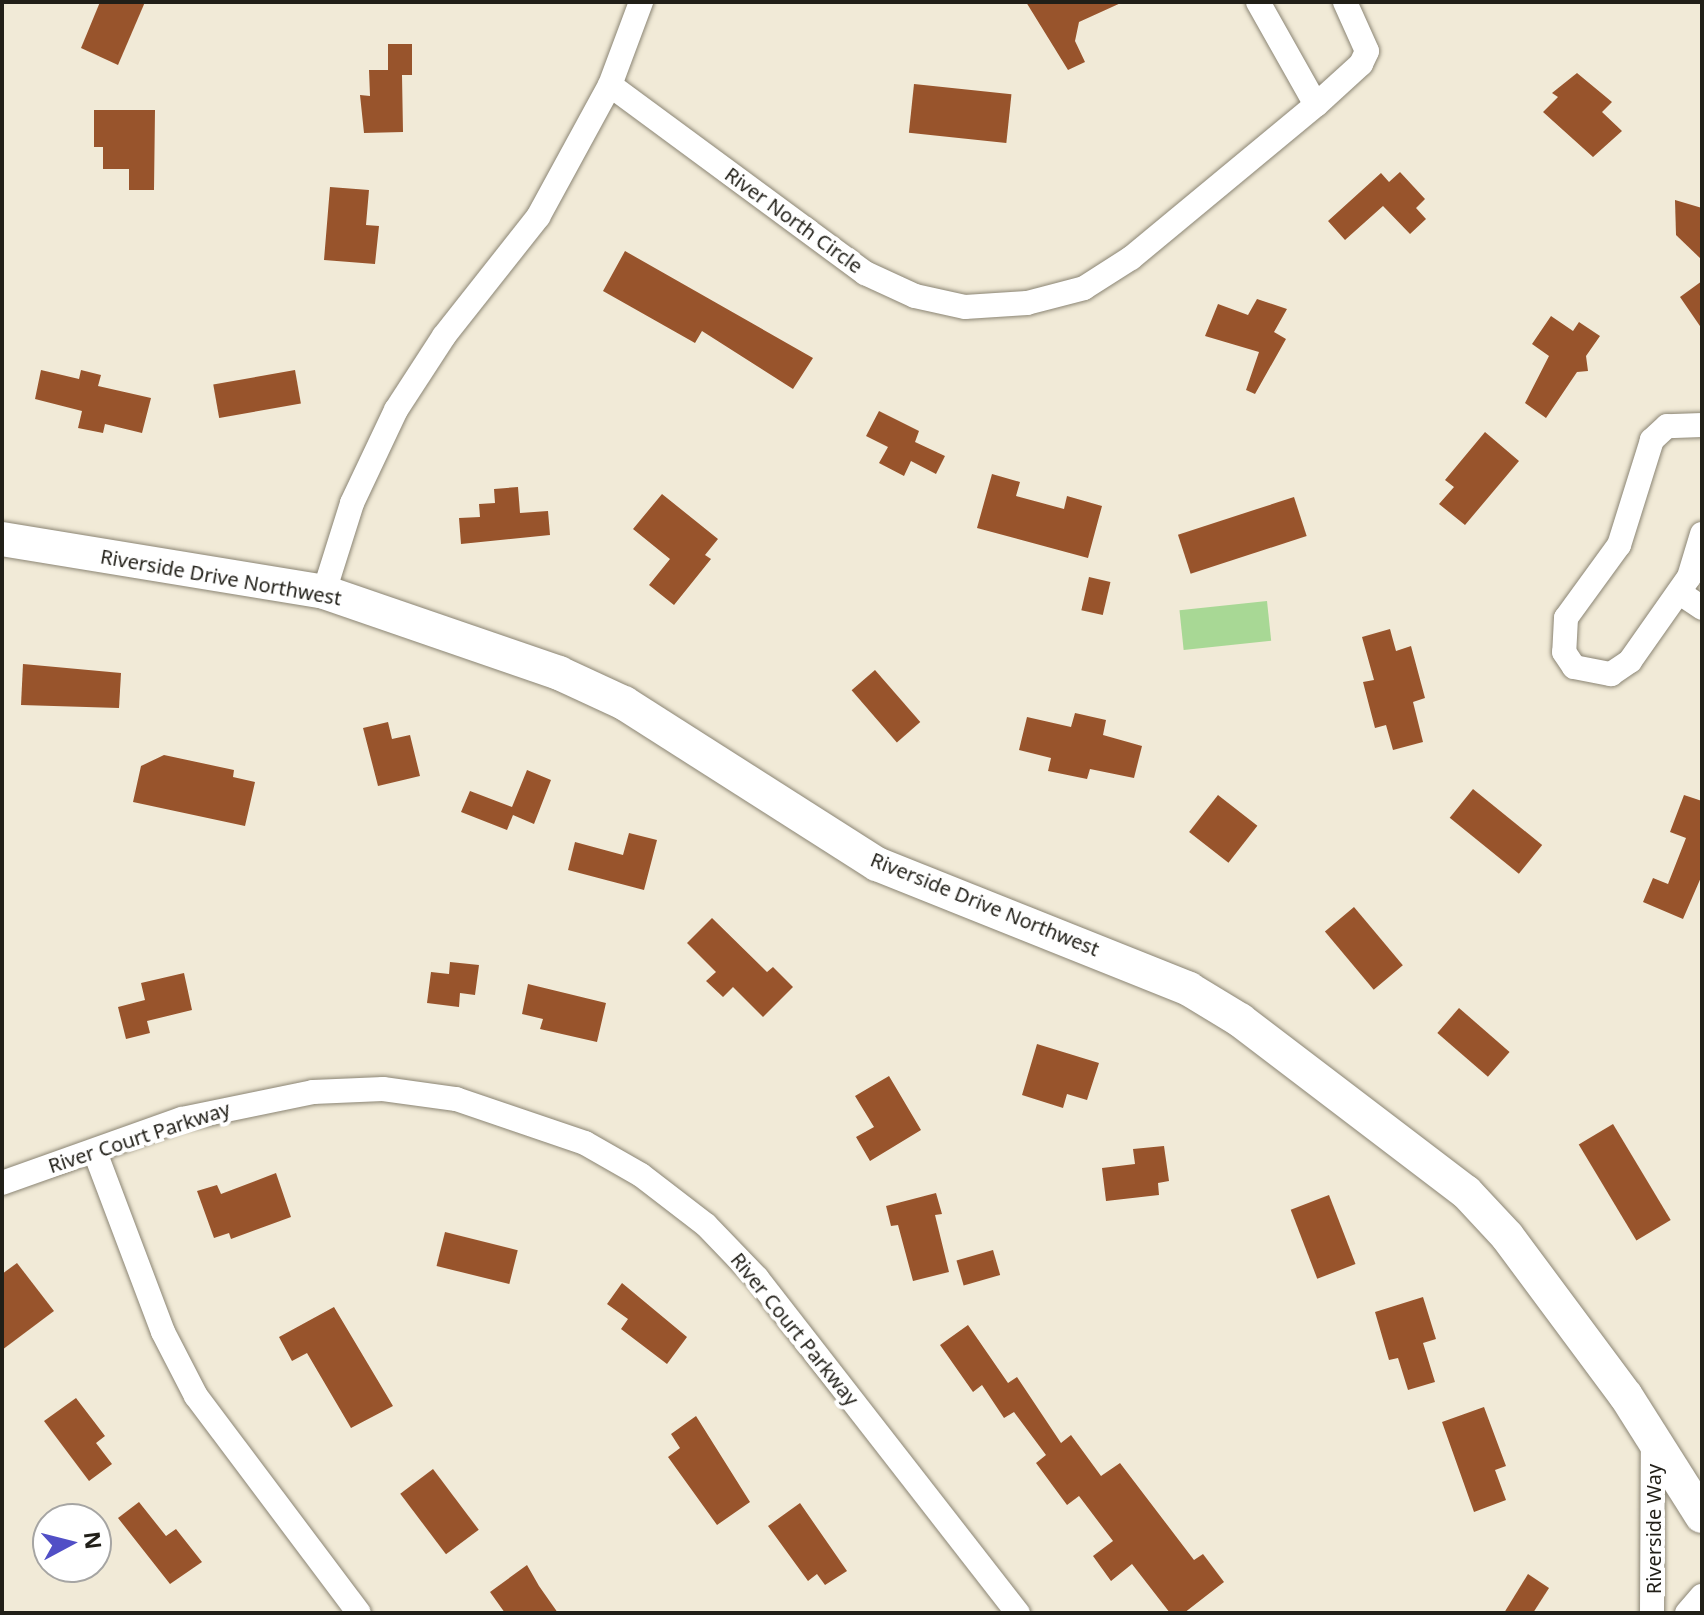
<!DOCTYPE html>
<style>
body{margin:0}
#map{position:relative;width:1704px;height:1615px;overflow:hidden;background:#f1ead7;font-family:"Noto Sans",sans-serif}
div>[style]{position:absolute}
.green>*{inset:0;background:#a8d895;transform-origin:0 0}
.building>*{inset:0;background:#98542c;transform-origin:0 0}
.roads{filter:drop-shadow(0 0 2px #8b8574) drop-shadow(0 0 2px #8b8574)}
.street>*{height:24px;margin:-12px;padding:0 12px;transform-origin:12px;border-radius:12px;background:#fff}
.secondary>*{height:34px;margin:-17px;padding:0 17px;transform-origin:17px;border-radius:17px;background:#fff}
span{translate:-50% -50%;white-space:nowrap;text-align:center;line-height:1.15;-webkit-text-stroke:8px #fff;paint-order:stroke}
.street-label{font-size:20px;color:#211f18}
.frame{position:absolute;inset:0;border:4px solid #211f18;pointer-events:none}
.north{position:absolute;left:32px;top:1503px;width:80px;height:80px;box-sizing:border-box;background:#fff;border:2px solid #a6a5a3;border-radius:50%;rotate:83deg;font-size:22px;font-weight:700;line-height:32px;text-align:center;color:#211f18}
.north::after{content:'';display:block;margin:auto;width:28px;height:36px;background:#514fc6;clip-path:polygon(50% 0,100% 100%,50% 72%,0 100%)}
</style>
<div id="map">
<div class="green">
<i style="left:1267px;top:601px;width:40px;height:88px;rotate:84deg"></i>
</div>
<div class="building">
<i style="clip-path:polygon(100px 2px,145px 2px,118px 65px,81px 48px)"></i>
<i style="clip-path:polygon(1026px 2px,1123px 2px,1079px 22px,1075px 41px,1085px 62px,1068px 70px)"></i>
<i style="clip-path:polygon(388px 44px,412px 44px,412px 75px,402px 75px,403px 132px,364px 133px,360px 95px,370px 96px,369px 70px,388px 70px)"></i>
<i style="clip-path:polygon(1577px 73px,1612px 102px,1602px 112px,1622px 131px,1593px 157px,1543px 112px,1558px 97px,1552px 93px)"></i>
<i style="left:914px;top:84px;width:98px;height:49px;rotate:6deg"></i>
<i style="clip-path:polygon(94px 110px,155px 110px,154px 190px,129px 190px,129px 169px,103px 169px,103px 147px,94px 147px)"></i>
<i style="clip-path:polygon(1400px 172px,1425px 199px,1416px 208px,1426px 219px,1410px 234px,1383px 206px,1345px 240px,1328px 221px,1381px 173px,1389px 182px)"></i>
<i style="clip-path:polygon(330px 187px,369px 190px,366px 225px,379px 226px,375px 264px,324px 260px)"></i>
<i style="clip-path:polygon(1675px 200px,1702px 208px,1702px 260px,1676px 235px)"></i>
<i style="clip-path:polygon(625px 251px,813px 358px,793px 389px,702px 331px,695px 343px,603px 291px)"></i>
<i style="clip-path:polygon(1702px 281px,1702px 329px,1680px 297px)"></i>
<i style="clip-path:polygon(1257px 299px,1287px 309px,1274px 332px,1286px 339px,1255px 394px,1246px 390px,1259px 352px,1205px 336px,1218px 304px,1248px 315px)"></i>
<i style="clip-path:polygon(1551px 316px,1573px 331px,1579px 322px,1600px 336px,1586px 356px,1588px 371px,1577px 372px,1546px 418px,1525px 403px,1549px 356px,1532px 344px)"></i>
<i style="clip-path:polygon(41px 370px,79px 379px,81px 370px,101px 375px,98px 386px,151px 398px,142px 433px,105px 424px,103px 433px,78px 428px,82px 411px,35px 399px)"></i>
<i style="left:295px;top:370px;width:34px;height:83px;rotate:80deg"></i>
<i style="clip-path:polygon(879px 411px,919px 431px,915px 442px,945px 456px,936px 474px,911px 461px,904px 476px,879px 463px,888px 447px,866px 436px)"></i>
<i style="clip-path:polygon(1485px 432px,1519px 461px,1465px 525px,1439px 504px,1454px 487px,1445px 480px)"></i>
<i style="clip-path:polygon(992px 474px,1020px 482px,1016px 496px,1064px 509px,1067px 496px,1102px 506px,1088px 558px,977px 528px)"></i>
<i style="clip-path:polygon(518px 487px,520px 513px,548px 511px,550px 535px,461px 544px,459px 518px,480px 517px,479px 504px,495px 503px,494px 489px)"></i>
<i style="clip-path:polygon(662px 494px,718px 539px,705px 555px,711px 559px,674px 605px,649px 585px,670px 559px,633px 529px)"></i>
<i style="left:1294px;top:497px;width:41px;height:122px;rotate:72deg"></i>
<i style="left:1089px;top:577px;width:22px;height:34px;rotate:13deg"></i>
<i style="clip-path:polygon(1390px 629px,1396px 651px,1411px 646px,1425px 698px,1413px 702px,1423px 742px,1393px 750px,1386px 725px,1375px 728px,1363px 682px,1374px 680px,1362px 637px)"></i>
<i style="clip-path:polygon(23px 664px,121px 673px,119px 708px,21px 705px)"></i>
<i style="left:875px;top:670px;width:69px;height:31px;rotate:49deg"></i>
<i style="clip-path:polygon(1075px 713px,1106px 720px,1103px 735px,1142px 746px,1134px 778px,1090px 769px,1087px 779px,1048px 771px,1051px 758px,1019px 750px,1027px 717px,1071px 727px)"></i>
<i style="clip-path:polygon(388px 722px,392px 739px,410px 735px,420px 776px,378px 786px,363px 728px)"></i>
<i style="clip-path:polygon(164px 755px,234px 770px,233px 777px,255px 782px,245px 826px,133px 802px,141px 766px)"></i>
<i style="clip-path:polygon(527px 770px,551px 780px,534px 824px,513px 815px,507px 830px,461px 812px,470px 791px,512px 807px)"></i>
<i style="left:1473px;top:789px;width:89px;height:37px;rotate:39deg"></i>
<i style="left:1218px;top:795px;width:50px;height:47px;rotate:38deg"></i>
<i style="clip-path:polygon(1684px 795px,1702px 801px,1702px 875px,1683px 919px,1643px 902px,1653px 878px,1668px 884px,1686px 838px,1670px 832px)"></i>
<i style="clip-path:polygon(629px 833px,657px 840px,644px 890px,568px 870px,575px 842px,623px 855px)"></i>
<i style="left:1354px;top:907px;width:76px;height:38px;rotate:50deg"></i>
<i style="clip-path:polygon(712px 918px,767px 972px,773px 967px,793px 987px,763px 1017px,733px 987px,723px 997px,706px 981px,716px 972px,687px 943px)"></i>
<i style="clip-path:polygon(450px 962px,479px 965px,475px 995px,460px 993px,459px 1007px,427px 1003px,431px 972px,449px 974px)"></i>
<i style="clip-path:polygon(184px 973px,192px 1010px,147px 1021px,150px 1033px,126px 1039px,118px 1007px,145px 1000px,141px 983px)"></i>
<i style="clip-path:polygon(528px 984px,606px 1003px,597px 1042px,540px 1029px,543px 1019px,522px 1014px)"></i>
<i style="left:1459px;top:1008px;width:67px;height:33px;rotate:41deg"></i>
<i style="clip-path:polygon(1037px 1044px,1099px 1063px,1087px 1100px,1067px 1094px,1063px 1108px,1022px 1095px)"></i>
<i style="clip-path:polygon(889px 1076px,921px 1130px,870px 1161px,856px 1137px,874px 1127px,855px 1096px)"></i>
<i style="left:1613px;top:1124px;width:112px;height:40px;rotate:59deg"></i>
<i style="clip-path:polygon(1164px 1146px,1169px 1181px,1158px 1183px,1159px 1195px,1106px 1201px,1102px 1168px,1135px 1164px,1133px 1149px)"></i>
<i style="clip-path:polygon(276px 1173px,291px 1217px,231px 1239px,229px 1233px,214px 1238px,197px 1191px,217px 1185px,221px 1194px)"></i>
<i style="clip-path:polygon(936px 1193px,942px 1214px,935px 1215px,949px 1272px,913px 1281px,898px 1225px,891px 1226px,886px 1206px)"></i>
<i style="left:1329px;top:1195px;width:74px;height:41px;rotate:69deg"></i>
<i style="left:445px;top:1232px;width:75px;height:35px;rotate:14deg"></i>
<i style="left:993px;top:1250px;width:26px;height:38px;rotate:74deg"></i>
<i style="clip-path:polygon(17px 1263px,54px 1311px,2px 1350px,2px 1274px)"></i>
<i style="clip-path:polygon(622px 1283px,687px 1337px,667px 1364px,621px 1329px,628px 1319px,607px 1304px)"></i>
<i style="clip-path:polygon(1423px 1297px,1436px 1339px,1423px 1343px,1435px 1382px,1408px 1390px,1398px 1358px,1389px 1360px,1375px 1312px)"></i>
<i style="clip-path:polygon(334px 1307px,393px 1406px,351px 1428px,307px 1353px,292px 1361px,279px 1337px)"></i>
<i style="clip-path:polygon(968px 1325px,1008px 1383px,1017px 1377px,1061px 1443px,1071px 1435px,1101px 1476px,1120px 1463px,1194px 1560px,1203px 1554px,1224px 1582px,1184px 1613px,1170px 1613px,1132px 1564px,1111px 1581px,1093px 1556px,1113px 1541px,1079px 1496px,1067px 1505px,1036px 1463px,1046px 1455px,1014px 1412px,1004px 1418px,982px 1385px,973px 1392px,940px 1345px)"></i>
<i style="clip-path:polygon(76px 1398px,105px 1436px,96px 1443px,112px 1464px,89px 1481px,44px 1421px)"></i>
<i style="clip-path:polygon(1484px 1407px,1506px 1466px,1495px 1470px,1506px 1500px,1474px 1512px,1442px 1422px)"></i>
<i style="clip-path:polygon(696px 1416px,750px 1502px,717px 1525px,668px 1457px,680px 1448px,671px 1434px)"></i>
<i style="left:433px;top:1469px;width:76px;height:41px;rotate:53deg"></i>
<i style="clip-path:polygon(139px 1502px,166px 1536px,176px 1529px,202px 1562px,170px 1584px,118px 1518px)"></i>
<i style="clip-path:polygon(800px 1503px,847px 1571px,825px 1585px,817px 1574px,808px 1581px,768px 1526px)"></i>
<i style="clip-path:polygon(527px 1565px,539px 1586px,558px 1613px,505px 1613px,490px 1592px)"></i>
<i style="clip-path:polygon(1528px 1574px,1549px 1588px,1533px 1613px,1504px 1613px)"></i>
</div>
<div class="roads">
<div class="street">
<i style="left:1258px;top:2px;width:118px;rotate:60.6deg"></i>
<i style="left:1316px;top:105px;width:61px;rotate:-42.3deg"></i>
<i style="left:1361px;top:64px;width:14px;rotate:-65deg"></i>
<i style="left:1367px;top:51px;width:54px;rotate:-114.2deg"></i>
<i style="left:610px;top:85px;width:317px;rotate:36.4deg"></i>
<i style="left:865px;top:273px;width:55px;rotate:24.7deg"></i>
<i style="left:915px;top:296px;width:51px;rotate:12.4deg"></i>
<i style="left:965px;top:307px;width:62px;rotate:-3.7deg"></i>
<i style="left:1027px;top:303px;width:59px;rotate:-14.7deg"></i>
<i style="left:1084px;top:288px;width:56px;rotate:-32.6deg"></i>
<i style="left:1131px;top:258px;width:240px;rotate:-39.6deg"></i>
<i style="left:1702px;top:425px;width:35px;rotate:178deg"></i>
<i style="left:1667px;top:426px;width:21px;rotate:137deg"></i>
<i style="left:1652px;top:440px;width:110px;rotate:107.4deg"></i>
<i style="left:1619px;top:545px;width:90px;rotate:126deg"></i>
<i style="left:1566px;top:618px;width:34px;rotate:93deg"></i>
<i style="left:1564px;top:652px;width:18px;rotate:56deg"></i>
<i style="left:1574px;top:667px;width:38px;rotate:11deg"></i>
<i style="left:1611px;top:674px;width:23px;rotate:-34deg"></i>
<i style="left:1630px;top:661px;width:103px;rotate:-54.9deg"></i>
<i style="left:1689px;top:577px;width:45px;rotate:-73.2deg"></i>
<i style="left:324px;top:592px;width:93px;rotate:-72.5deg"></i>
<i style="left:352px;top:503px;width:103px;rotate:-64.7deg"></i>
<i style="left:396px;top:410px;width:88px;rotate:-57deg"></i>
<i style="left:444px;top:336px;width:152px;rotate:-51.7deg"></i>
<i style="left:538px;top:217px;width:150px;rotate:-61.4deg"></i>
<i style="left:610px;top:85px;width:89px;rotate:-69.5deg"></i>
<i style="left:1680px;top:593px;width:27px;rotate:34deg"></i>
<i style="left:95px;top:1152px;width:192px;rotate:69.3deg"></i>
<i style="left:163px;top:1332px;width:72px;rotate:62.7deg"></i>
<i style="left:196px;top:1396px;width:271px;rotate:53.1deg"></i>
<i style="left:2px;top:1183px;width:191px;rotate:-19.6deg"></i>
<i style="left:182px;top:1119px;width:134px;rotate:-11.6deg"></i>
<i style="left:313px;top:1092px;width:70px;rotate:-2.5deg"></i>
<i style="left:383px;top:1089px;width:74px;rotate:7.8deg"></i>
<i style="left:456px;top:1099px;width:136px;rotate:18.8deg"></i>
<i style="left:585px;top:1143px;width:64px;rotate:29.7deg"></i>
<i style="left:641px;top:1175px;width:82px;rotate:37.6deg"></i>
<i style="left:706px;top:1225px;width:74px;rotate:46.1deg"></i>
<i style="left:757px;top:1278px;width:425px;rotate:52.1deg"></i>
<i style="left:1652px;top:1613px;width:168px;rotate:-89.7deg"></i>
<i style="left:1687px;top:1613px;width:23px;rotate:-49deg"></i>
</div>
<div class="secondary">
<i style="left:2px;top:539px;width:326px;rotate:9.3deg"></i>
<i style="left:324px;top:592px;width:249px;rotate:19deg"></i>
<i style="left:559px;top:673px;width:72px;rotate:24.8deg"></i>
<i style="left:624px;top:703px;width:300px;rotate:32.5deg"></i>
<i style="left:877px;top:864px;width:336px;rotate:21.8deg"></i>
<i style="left:1189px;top:989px;width:60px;rotate:31.3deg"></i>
<i style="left:1240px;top:1020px;width:284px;rotate:37.3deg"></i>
<i style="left:1466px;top:1192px;width:60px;rotate:47deg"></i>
<i style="left:1507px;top:1236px;width:199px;rotate:53.4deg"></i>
<i style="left:1626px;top:1396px;width:142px;rotate:57.7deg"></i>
</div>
</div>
<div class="street-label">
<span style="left:794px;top:220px;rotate:36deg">River North Circle</span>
<span style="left:221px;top:577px;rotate:10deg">Riverside Drive Northwest</span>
<span style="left:985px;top:904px;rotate:22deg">Riverside Drive Northwest</span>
<span style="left:139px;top:1137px;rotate:-18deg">River Court Parkway</span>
<span style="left:795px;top:1329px;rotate:51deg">River Court Parkway</span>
<span style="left:1653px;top:1529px;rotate:-90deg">Riverside Way</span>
</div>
<div class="frame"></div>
<div class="north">N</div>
</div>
